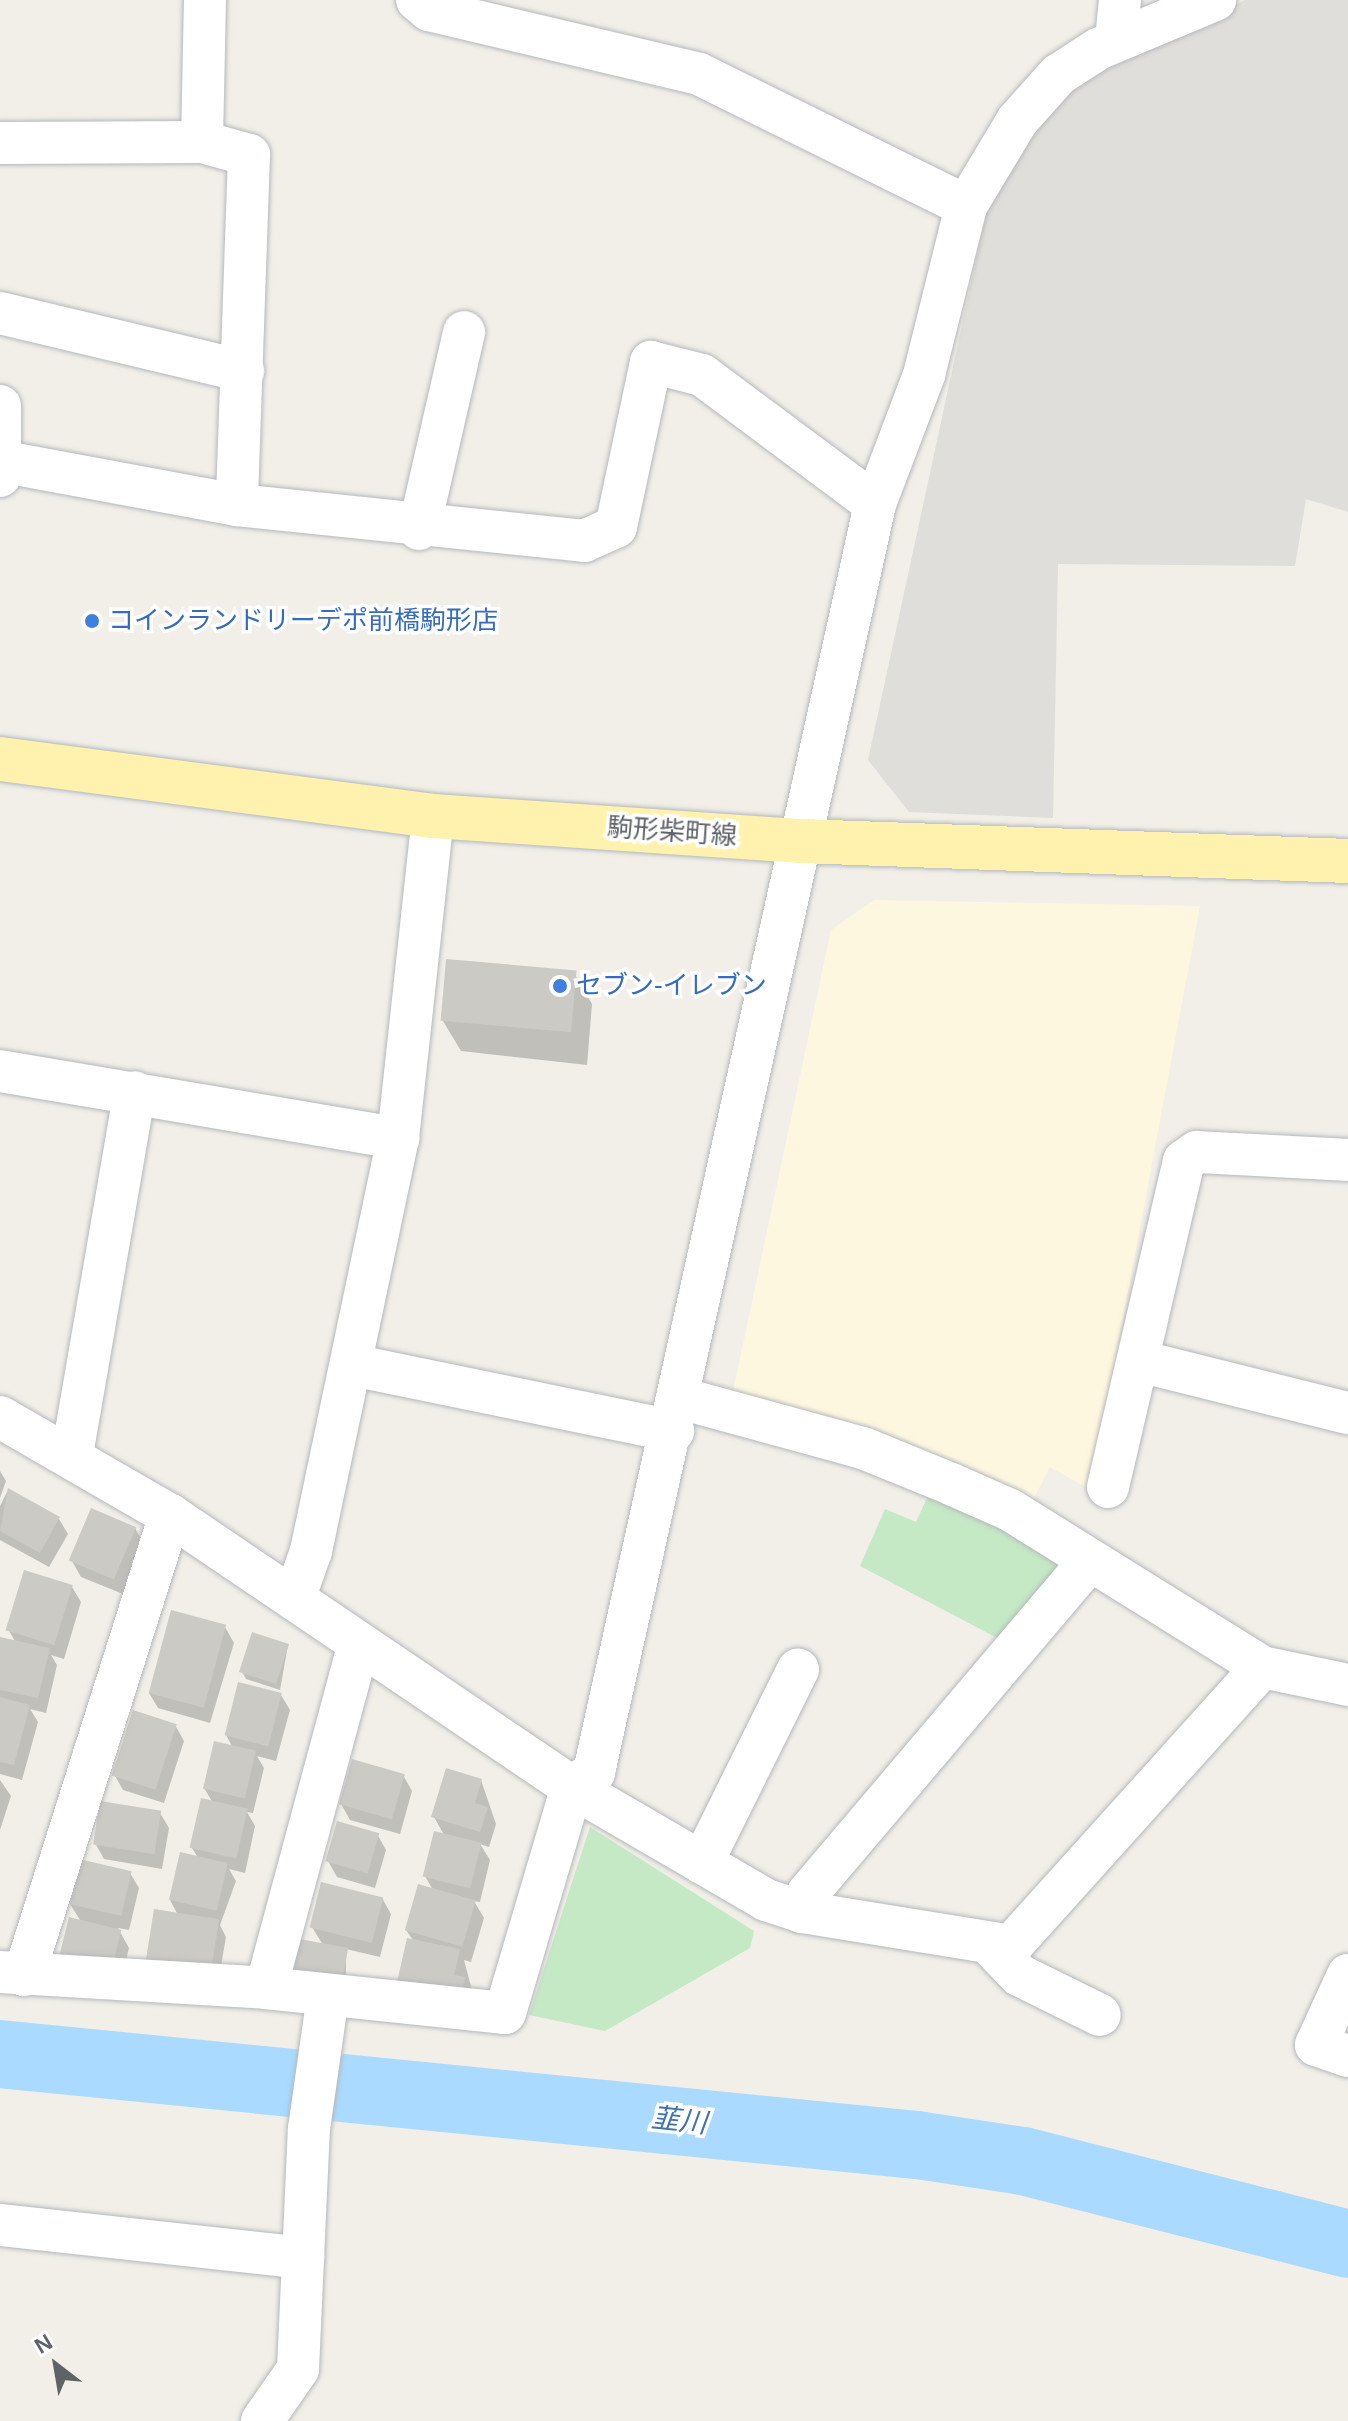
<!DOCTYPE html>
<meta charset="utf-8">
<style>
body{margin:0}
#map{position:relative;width:1348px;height:2421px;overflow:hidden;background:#f1efe8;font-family:Arial,"Noto Sans JP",sans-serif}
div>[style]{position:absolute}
.commercial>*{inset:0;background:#fef7e0}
.industrial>*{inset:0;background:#e0deda}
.green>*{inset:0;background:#c5e8c5}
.shadow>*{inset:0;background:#0003}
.river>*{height:68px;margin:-34px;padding:0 34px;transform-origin:34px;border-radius:34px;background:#aadaff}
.building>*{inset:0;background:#cccac5;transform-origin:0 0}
.roads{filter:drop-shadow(0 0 2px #b5b8bc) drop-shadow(0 0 2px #b5b8bc)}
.minor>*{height:42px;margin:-21px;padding:0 21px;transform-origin:21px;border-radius:21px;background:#fff}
.major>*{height:44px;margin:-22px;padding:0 22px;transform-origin:22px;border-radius:22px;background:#fff2af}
.dots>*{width:22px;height:22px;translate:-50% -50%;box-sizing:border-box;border:4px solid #fff;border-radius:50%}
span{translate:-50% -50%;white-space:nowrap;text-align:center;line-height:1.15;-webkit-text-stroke:7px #fff;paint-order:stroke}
.shop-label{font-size:26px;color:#366cbe}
.left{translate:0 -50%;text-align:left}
.street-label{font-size:26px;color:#5f6368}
.water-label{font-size:28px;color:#4174aa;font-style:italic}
.north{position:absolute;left:16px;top:2325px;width:80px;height:80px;-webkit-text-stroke:6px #fff;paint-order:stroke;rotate:329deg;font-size:22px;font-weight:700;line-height:32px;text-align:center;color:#5f6368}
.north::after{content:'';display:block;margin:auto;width:28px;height:36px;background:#5f6368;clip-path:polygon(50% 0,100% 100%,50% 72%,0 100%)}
</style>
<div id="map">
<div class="commercial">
<i style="clip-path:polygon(874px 900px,1200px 906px,1091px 1490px,1050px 1467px,1031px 1504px,731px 1401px,831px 930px)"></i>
</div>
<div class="industrial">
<i style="clip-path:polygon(1245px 0,1348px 0,1348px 512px,1306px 499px,1295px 566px,1058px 564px,1053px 818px,909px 812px,868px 760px,990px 195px,1025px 135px,1080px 76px)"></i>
</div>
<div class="green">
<i style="clip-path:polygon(928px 1496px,1010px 1526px,1057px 1557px,1061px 1577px,1003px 1641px,860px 1566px,885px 1509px,916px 1522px)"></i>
<i style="clip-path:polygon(590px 1827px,754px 1931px,750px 1948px,605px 2031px,529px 2015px)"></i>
</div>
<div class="shadow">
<i style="clip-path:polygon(574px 973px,592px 1004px,587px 1065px,461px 1051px,443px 1021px)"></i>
<i style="clip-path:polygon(0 1471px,6px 1481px,0 1498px)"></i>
<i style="clip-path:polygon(8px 1490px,59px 1519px,68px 1534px,49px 1567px,0 1540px,0 1506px)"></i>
<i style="clip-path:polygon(135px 1528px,144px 1544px,123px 1594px,81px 1577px,72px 1561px)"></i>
<i style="clip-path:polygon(72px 1587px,81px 1602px,64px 1659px,51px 1655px,57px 1665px,46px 1713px,30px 1709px,38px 1722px,22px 1780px,0 1774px,0 1639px,16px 1643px,8px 1629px)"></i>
<i style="clip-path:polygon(225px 1627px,234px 1643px,210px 1723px,158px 1708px,149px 1693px)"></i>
<i style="clip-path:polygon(288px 1645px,280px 1690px,246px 1679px,242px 1672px)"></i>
<i style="clip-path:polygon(281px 1695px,290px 1710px,276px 1761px,257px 1756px,264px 1768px,253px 1813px,247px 1812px,255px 1826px,245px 1873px,229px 1869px,236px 1881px,220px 1925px,226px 1937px,217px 1989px,170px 1900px,198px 1858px,192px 1848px,213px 1803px,204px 1788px,233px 1748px,226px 1735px)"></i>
<i style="clip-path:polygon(175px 1725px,184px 1741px,164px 1803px,123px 1790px,114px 1774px)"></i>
<i style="clip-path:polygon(403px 1775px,412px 1791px,400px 1834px,350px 1820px,341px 1804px)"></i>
<i style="clip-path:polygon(0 1780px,11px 1796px,0 1830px)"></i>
<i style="clip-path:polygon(481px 1780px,496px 1824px,489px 1847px,480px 1844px,490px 1860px,480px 1902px,474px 1901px,484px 1918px,471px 1962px,464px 1960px,473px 1994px,468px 2019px,406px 1930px,433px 1890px,425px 1876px,444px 1835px,434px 1817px)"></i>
<i style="clip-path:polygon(160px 1813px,169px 1828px,162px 1869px,104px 1859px,95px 1843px)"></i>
<i style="clip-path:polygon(377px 1834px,386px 1850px,375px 1888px,337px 1877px,328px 1861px)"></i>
<i style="clip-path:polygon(130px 1873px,139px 1888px,129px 1930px,118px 1928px,129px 1948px,120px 1984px,70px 1904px)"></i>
<i style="clip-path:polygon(382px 1898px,391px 1914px,380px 1957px,346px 1949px,346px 1984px,299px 1976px,295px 1969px,323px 1945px,312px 1927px)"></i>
</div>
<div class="river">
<i style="left:0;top:2054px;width:922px;rotate:5.67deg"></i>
<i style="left:917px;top:2145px;width:107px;rotate:8.6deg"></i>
<i style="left:1023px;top:2161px;width:335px;rotate:14.3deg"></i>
</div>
<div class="building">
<i style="left:446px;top:959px;width:131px;height:62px;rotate:5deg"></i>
<i style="clip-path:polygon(8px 1488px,60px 1517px,40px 1553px,0 1531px)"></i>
<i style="left:91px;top:1508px;width:49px;height:57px;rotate:23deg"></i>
<i style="left:24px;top:1570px;width:51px;height:63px;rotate:17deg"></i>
<i style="left:171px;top:1610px;width:57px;height:86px;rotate:15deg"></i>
<i style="left:252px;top:1632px;width:39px;height:42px;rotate:18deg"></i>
<i style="clip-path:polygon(0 1637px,50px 1648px,38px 1698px,0 1690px)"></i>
<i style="left:238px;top:1682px;width:45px;height:55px;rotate:14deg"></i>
<i style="clip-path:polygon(0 1697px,30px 1705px,14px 1765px,0 1762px)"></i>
<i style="left:133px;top:1710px;width:46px;height:69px;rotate:18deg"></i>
<i style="left:214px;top:1741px;width:43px;height:49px;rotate:13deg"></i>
<i style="left:352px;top:1759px;width:55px;height:47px;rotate:16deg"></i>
<i style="clip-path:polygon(446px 1768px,482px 1779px,475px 1803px,488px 1807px,480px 1832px,431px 1817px)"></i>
<i style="left:201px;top:1798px;width:48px;height:51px;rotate:13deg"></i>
<i style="left:100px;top:1801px;width:62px;height:44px;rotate:9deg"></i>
<i style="left:337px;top:1821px;width:44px;height:42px;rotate:16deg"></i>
<i style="left:434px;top:1831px;width:49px;height:47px;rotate:14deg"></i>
<i style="left:180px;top:1852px;width:49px;height:49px;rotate:13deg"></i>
<i style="left:79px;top:1859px;width:54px;height:46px;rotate:13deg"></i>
<i style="left:321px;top:1882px;width:64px;height:47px;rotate:14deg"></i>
<i style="left:418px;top:1884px;width:60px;height:48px;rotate:16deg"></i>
<i style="left:154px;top:1909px;width:66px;height:56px;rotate:9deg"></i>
<i style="left:69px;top:1917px;width:54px;height:41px;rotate:14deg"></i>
<i style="clip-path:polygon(407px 1938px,460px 1949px,454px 1975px,465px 1977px,460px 2004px,395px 1991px)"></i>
<i style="left:299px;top:1939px;width:50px;height:31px;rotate:10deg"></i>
</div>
<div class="roads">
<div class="minor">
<i style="left:417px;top:0;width:16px;rotate:40deg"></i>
<i style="left:429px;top:10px;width:277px;rotate:13.3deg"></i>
<i style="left:699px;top:74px;width:298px;rotate:26.3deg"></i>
<i style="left:1116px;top:40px;width:40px;rotate:-84.3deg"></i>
<i style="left:202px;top:142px;width:142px;rotate:-88.8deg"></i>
<i style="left:0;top:143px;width:202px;rotate:-0.3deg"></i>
<i style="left:202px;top:142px;width:49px;rotate:15.5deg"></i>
<i style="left:249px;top:155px;width:350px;rotate:92deg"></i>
<i style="left:237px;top:505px;width:241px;rotate:-169.5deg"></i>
<i style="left:0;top:313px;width:250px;rotate:13.4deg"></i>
<i style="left:0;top:406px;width:70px;rotate:90deg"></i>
<i style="left:237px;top:505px;width:349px;rotate:5.9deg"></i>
<i style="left:584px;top:541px;width:35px;rotate:-24deg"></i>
<i style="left:616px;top:527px;width:169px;rotate:-78deg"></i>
<i style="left:651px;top:362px;width:53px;rotate:14.3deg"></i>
<i style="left:702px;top:375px;width:216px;rotate:36.7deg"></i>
<i style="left:419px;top:529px;width:202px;rotate:-77.1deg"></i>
<i style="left:0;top:1071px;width:404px;rotate:9.6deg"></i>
<i style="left:1139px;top:1361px;width:215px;rotate:14deg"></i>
<i style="left:352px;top:1365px;width:328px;rotate:11.6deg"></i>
<i style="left:680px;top:1398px;width:190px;rotate:15.3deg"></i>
<i style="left:863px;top:1448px;width:95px;rotate:22.2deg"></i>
<i style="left:951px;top:1484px;width:64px;rotate:23.8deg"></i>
<i style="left:1010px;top:1510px;width:297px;rotate:31.9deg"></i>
<i style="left:1262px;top:1667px;width:88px;rotate:11.8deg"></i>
<i style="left:0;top:1417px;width:196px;rotate:30deg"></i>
<i style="left:170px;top:1515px;width:485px;rotate:34.1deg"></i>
<i style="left:572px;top:1787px;width:225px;rotate:30.2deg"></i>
<i style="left:766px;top:1900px;width:38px;rotate:18deg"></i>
<i style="left:802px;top:1912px;width:212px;rotate:9.2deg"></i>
<i style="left:1011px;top:1946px;width:375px;rotate:-48deg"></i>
<i style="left:72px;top:1455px;width:368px;rotate:-80.2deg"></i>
<i style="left:1108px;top:1487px;width:335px;rotate:-76.9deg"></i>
<i style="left:1184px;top:1161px;width:16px;rotate:-35deg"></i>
<i style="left:1197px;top:1152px;width:151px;rotate:3deg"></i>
<i style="left:294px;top:1599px;width:51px;rotate:-70.5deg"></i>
<i style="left:311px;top:1551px;width:422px;rotate:-78.1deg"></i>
<i style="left:398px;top:1138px;width:324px;rotate:-83.8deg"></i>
<i style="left:702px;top:1863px;width:216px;rotate:-63.6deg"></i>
<i style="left:802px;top:1912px;width:20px;rotate:-72deg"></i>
<i style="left:808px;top:1893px;width:433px;rotate:-49.7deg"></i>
<i style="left:994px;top:1949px;width:36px;rotate:46deg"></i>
<i style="left:1019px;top:1975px;width:90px;rotate:26.3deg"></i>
<i style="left:0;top:1972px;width:266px;rotate:3.4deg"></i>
<i style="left:266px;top:1988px;width:240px;rotate:6deg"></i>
<i style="left:505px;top:2013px;width:236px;rotate:-73.5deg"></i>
<i style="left:572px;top:1787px;width:27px;rotate:-34deg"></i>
<i style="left:594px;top:1772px;width:1299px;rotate:-77.5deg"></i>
<i style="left:875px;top:504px;width:138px;rotate:-69.2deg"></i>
<i style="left:924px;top:375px;width:174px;rotate:-76deg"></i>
<i style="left:966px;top:206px;width:99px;rotate:-59deg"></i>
<i style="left:1017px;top:121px;width:62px;rotate:-48.3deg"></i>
<i style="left:1058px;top:75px;width:48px;rotate:-33deg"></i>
<i style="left:1098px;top:49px;width:127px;rotate:-22.7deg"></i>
<i style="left:24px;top:1975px;width:483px;rotate:-72.4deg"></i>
<i style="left:1348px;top:1975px;width:77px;rotate:114.6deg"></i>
<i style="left:1316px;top:2045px;width:34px;rotate:19deg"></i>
<i style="left:266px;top:1988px;width:356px;rotate:-74.9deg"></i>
<i style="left:0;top:2225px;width:305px;rotate:6.2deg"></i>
<i style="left:262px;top:2421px;width:63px;rotate:-55.3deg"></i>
<i style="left:298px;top:2369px;width:240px;rotate:-87.4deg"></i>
<i style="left:309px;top:2129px;width:135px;rotate:-81.9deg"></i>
</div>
<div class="major">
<i style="left:0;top:759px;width:437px;rotate:7.5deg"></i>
<i style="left:433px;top:816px;width:369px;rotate:3.9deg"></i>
<i style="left:801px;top:841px;width:547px;rotate:2.09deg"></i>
</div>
</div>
<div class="dots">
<i style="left:92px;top:621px;background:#3f7fe0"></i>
<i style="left:560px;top:986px;background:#3f7fe0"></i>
</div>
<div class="shop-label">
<span class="left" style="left:108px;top:621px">コインランドリーデポ前橋駒形店</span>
<span class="left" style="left:576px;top:986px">セブン-イレブン</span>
</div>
<div class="street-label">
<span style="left:672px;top:832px;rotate:4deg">駒形柴町線</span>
</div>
<div class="water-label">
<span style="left:679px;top:2121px;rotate:6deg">韮川</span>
</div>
<div class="north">N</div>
</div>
